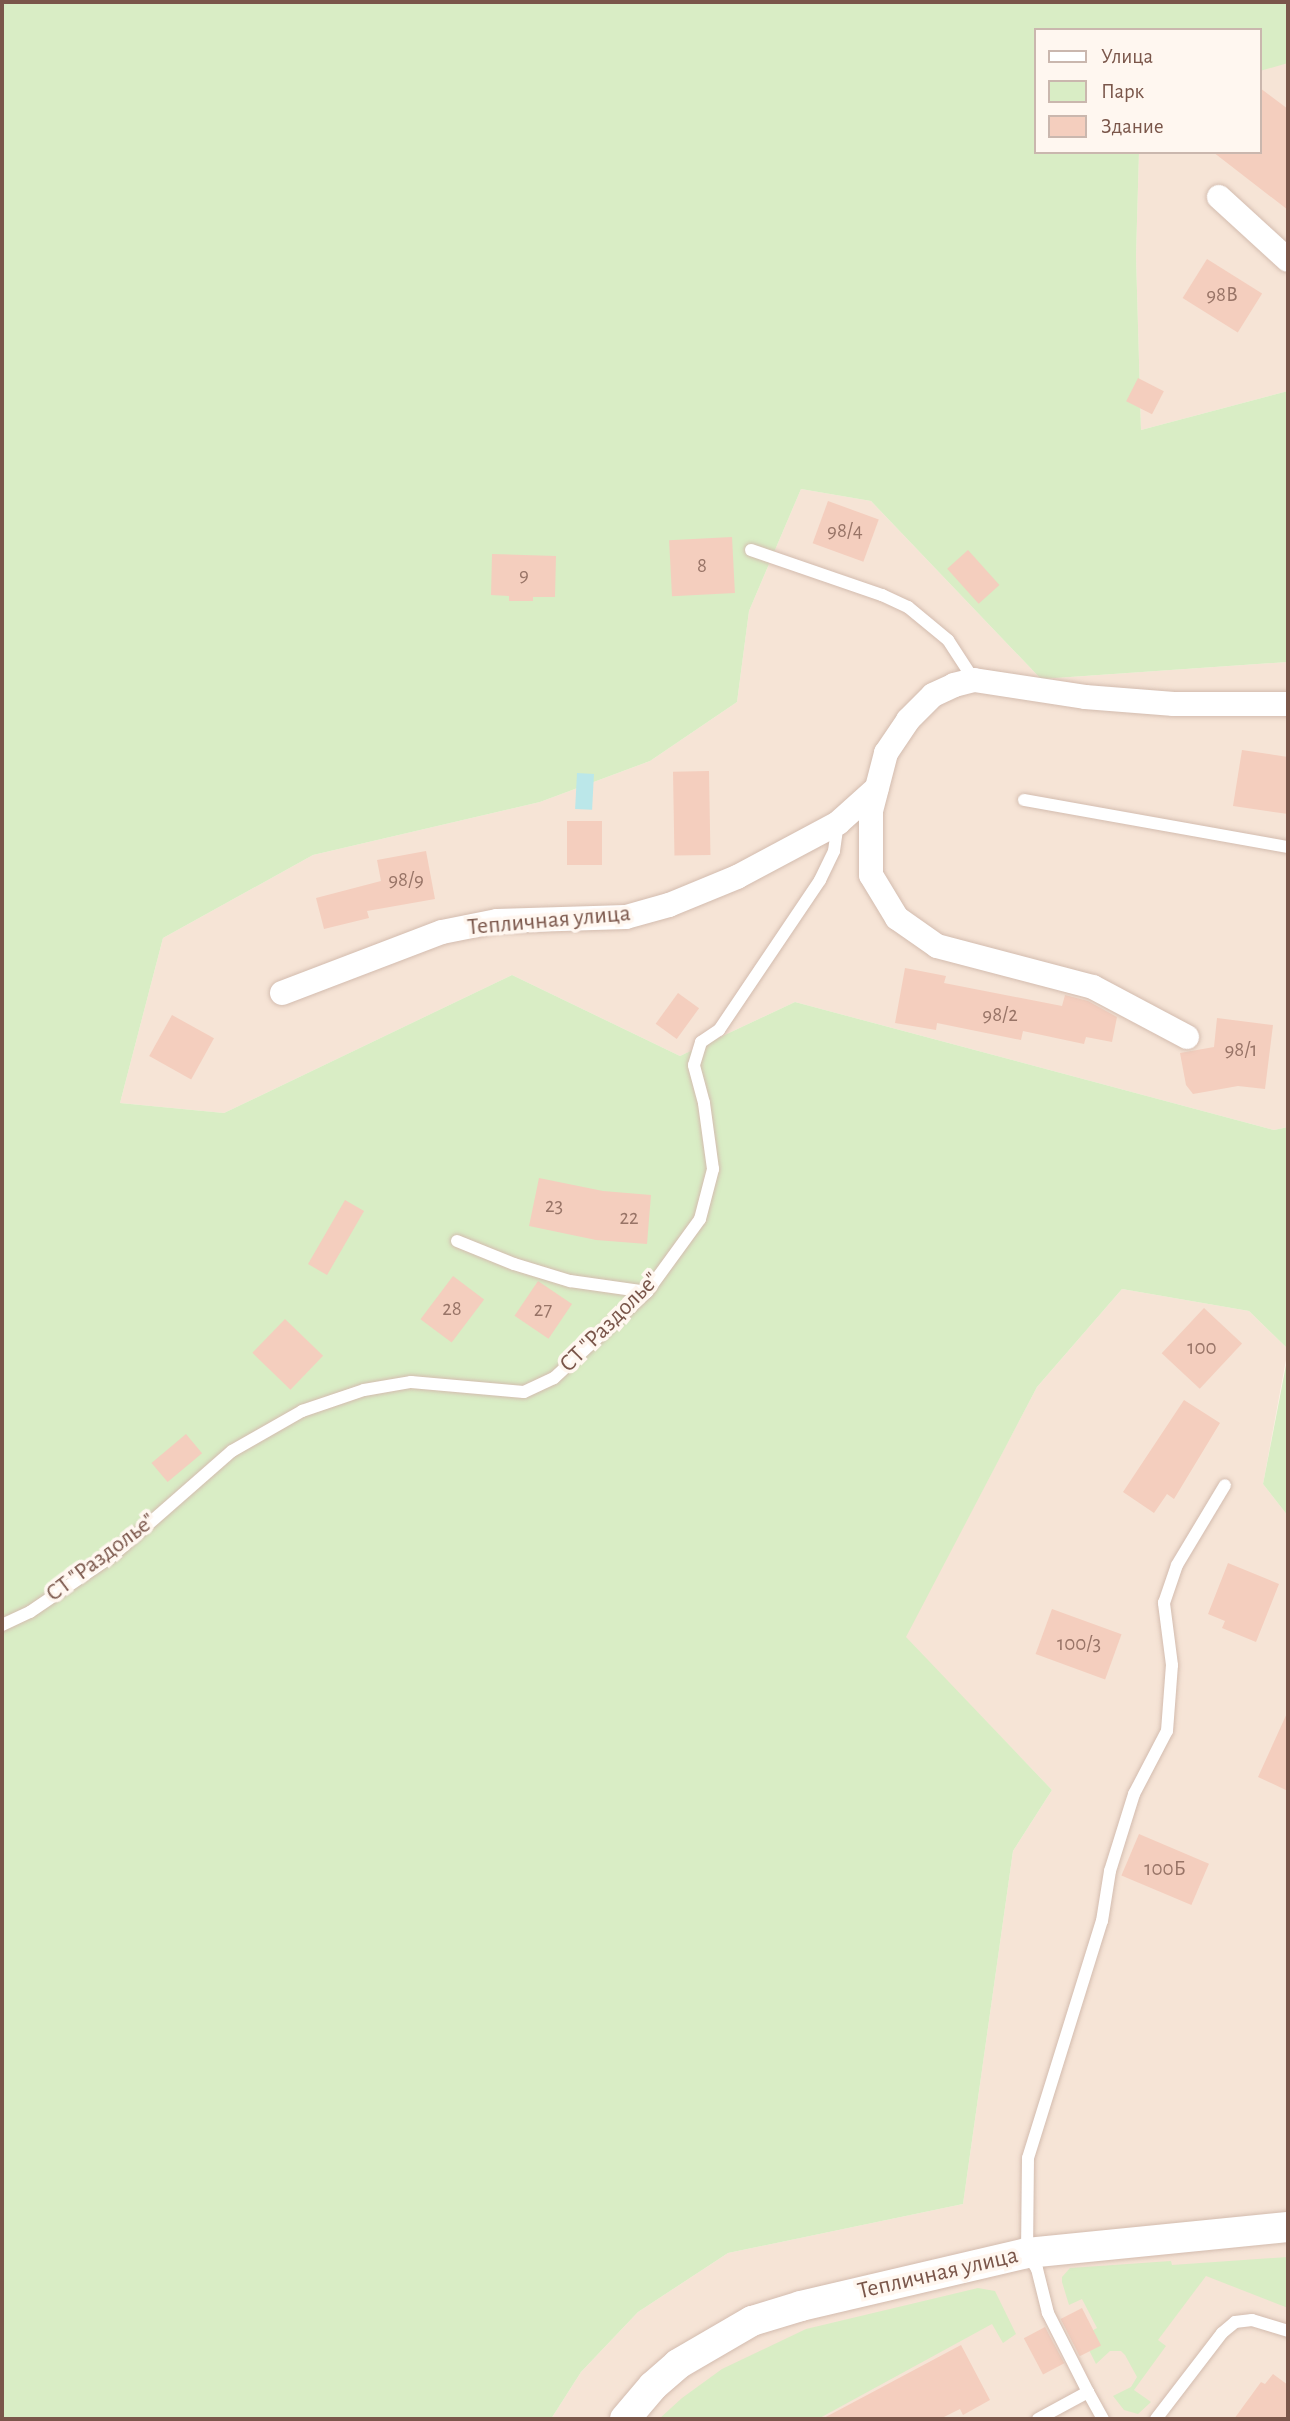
<!DOCTYPE html>
<meta charset="utf-8">
<style>
body{margin:0}
#map{position:relative;width:1290px;height:2421px;overflow:hidden;background:#fdf3e8;font-family:"Alegreya Sans",sans-serif}
div>[style]{position:absolute}
.residential>*{inset:0;background:#f6e4d6}
.green>*{inset:0;background:#d9edc5}
.water>*{inset:0;background:#bbe7e9;transform-origin:0 0}
.building>*{inset:0;background:#f4cebe;transform-origin:0 0}
.roads{filter:drop-shadow(0 0 2px #d3bcaf) drop-shadow(0 0 2px #d3bcaf)}
.service>*{height:12px;margin:-6px;padding:0 6px;transform-origin:6px;border-radius:6px;background:#fff}
.minor>*{height:24px;margin:-12px;padding:0 12px;transform-origin:12px;border-radius:12px;background:#fff}
.tertiary>*{height:30px;margin:-15px;padding:0 15px;transform-origin:15px;border-radius:15px;background:#fff}
span{translate:-50% -50%;white-space:nowrap;text-align:center;line-height:1.15;-webkit-text-stroke:7px #fff7f0;paint-order:stroke}
.number-label{font-size:21px;color:#987467}
.number-label span{-webkit-text-stroke-width:0}
.street-label{font-size:24px;color:#7a564a}
.frame{position:absolute;inset:0;border:4px solid #7a564a;pointer-events:none}
.legend{position:absolute;left:1034px;top:28px;width:228px;height:126px;box-sizing:border-box;background:#fff7f0;border:2px solid #cab7ae;margin:0;padding:9px 12px;list-style:none;font-size:21px;color:#7a564a}
.legend li{display:flex;align-items:center;gap:14px;height:35px}
.legend b{width:35px;border:2px solid #cab7ae}
</style>
<div id="map">
<div class="residential">
<i style="clip-path:polygon(1284px 61px,1288px 63px,1288px 391px,1141px 430px,1136px 256px,1139px 152px,1260px 152px,1260px 71px)"></i>
<i style="clip-path:polygon(801px 489px,871px 501px,1041px 679px,1288px 662px,1288px 1127px,1274px 1130px,795px 1002px,680px 1056px,512px 975px,224px 1113px,120px 1103px,163px 938px,313px 855px,540px 802px,650px 761px,737px 702px,749px 611px)"></i>
<i style="clip-path:polygon(1122px 1289px,1249px 1311px,1288px 1349px,1263px 1484px,1288px 1516px,1288px 2419px,551px 2419px,581px 2372px,638px 2312px,728px 2253px,963px 2204px,1013px 1851px,1052px 1790px,905px 1637px,1037px 1387px)"></i>
</div>
<div class="green">
<i style="clip-path:polygon(2px 2px,1288px 2px,1288px 63px,1260px 71px,1260px 30px,1036px 30px,1036px 152px,1139px 152px,1136px 256px,1141px 430px,1288px 391px,1288px 662px,1041px 679px,871px 501px,801px 489px,749px 611px,737px 702px,650px 761px,540px 802px,313px 855px,163px 938px,120px 1103px,224px 1113px,512px 975px,680px 1056px,795px 1002px,1274px 1130px,1288px 1127px,1288px 1349px,1249px 1311px,1122px 1289px,1037px 1387px,906px 1637px,1052px 1790px,1013px 1851px,963px 2204px,728px 2253px,638px 2312px,581px 2372px,551px 2419px,2px 2419px)"></i>
<i style="clip-path:polygon(1288px 1355px,1288px 1516px,1263px 1484px)"></i>
<i style="clip-path:polygon(1288px 2257px,1288px 2308px,1206px 2276px,1158px 2340px,1166px 2346px,1134px 2390px,1151px 2402px,1138px 2414px,1124px 2410px,1113px 2396px,1131px 2387px,1137px 2377px,1125px 2355px,1121px 2351px,1110px 2351px,1096px 2364px,1082px 2336px,1097px 2328px,1082px 2299px,1069px 2305px,1062px 2282px,1062px 2277px,1070px 2268px,1171px 2261px,1172px 2265px)"></i>
<i style="clip-path:polygon(978px 2288px,995px 2291px,1016px 2334px,1003px 2343px,992px 2324px,818px 2419px,659px 2419px,682px 2398px,722px 2369px,806px 2329px)"></i>
</div>
<div class="water">
<i style="left:577px;top:773px;width:17px;height:36px;rotate:3deg"></i>
</div>
<div class="building">
<i style="clip-path:polygon(1260px 88px,1288px 109px,1288px 210px,1213px 152px,1260px 152px)"></i>
<i style="left:1207px;top:259px;width:65px;height:46px;rotate:32deg"></i>
<i style="left:1138px;top:378px;width:29px;height:26px;rotate:27deg"></i>
<i style="left:828px;top:501px;width:54px;height:45px;rotate:20deg"></i>
<i style="left:732px;top:537px;width:56px;height:63px;rotate:87deg"></i>
<i style="left:968px;top:550px;width:47px;height:28px;rotate:48deg"></i>
<i style="clip-path:polygon(492px 554px,556px 556px,555px 597px,533px 597px,533px 601px,509px 601px,509px 596px,491px 595px)"></i>
<i style="clip-path:polygon(1242px 750px,1288px 757px,1288px 814px,1233px 806px)"></i>
<i style="left:709px;top:771px;width:84px;height:36px;rotate:89deg"></i>
<i style="left:567px;top:821px;width:35px;height:44px"></i>
<i style="clip-path:polygon(426px 851px,435px 899px,367px 911px,369px 918px,324px 929px,316px 898px,381px 881px,377px 860px)"></i>
<i style="clip-path:polygon(905px 968px,946px 976px,944px 983px,1062px 1006px,1065px 995px,1088px 1001px,1117px 1017px,1112px 1042px,1086px 1037px,1084px 1044px,1023px 1031px,1021px 1040px,937px 1023px,936px 1030px,895px 1023px)"></i>
<i style="left:678px;top:993px;width:26px;height:38px;rotate:36deg"></i>
<i style="left:172px;top:1015px;width:48px;height:47px;rotate:29deg"></i>
<i style="clip-path:polygon(1217px 1018px,1273px 1025px,1265px 1089px,1238px 1086px,1193px 1094px,1186px 1085px,1180px 1053px,1214px 1047px)"></i>
<i style="clip-path:polygon(539px 1178px,603px 1191px,651px 1195px,647px 1244px,596px 1240px,529px 1226px)"></i>
<i style="left:345px;top:1200px;width:22px;height:74px;rotate:30deg"></i>
<i style="left:453px;top:1276px;width:39px;height:54px;rotate:37deg"></i>
<i style="left:538px;top:1281px;width:41px;height:42px;rotate:34deg"></i>
<i style="left:1204px;top:1308px;width:52px;height:62px;rotate:43deg"></i>
<i style="left:285px;top:1319px;width:53px;height:47px;rotate:44deg"></i>
<i style="clip-path:polygon(1184px 1400px,1220px 1423px,1174px 1499px,1167px 1494px,1154px 1513px,1123px 1492px)"></i>
<i style="left:186px;top:1434px;width:25px;height:45px;rotate:50deg"></i>
<i style="clip-path:polygon(1228px 1563px,1279px 1584px,1256px 1642px,1222px 1628px,1225px 1621px,1208px 1614px)"></i>
<i style="left:1052px;top:1609px;width:74px;height:48px;rotate:20deg"></i>
<i style="clip-path:polygon(1288px 1711px,1288px 1791px,1258px 1777px)"></i>
<i style="left:1139px;top:1834px;width:76px;height:45px;rotate:23deg"></i>
<i style="left:1082px;top:2308px;width:42px;height:24px;rotate:63deg"></i>
<i style="left:1045px;top:2327px;width:41px;height:24px;rotate:62deg"></i>
<i style="clip-path:polygon(961px 2345px,990px 2400px,963px 2415px,960px 2409px,940px 2419px,822px 2419px)"></i>
<i style="clip-path:polygon(1273px 2374px,1288px 2385px,1288px 2419px,1234px 2419px,1261px 2382px,1265px 2384px)"></i>
</div>
<div class="roads">
<div class="service">
<i style="left:751px;top:550px;width:139px;rotate:19deg"></i>
<i style="left:882px;top:595px;width:29px;rotate:25deg"></i>
<i style="left:908px;top:607px;width:52px;rotate:39.5deg"></i>
<i style="left:948px;top:640px;width:48px;rotate:57deg"></i>
<i style="left:1024px;top:800px;width:268px;rotate:10.1deg"></i>
<i style="left:457px;top:1241px;width:61px;rotate:22deg"></i>
<i style="left:514px;top:1264px;width:59px;rotate:16.9deg"></i>
<i style="left:570px;top:1281px;width:78px;rotate:8.1deg"></i>
<i style="left:2px;top:1625px;width:31px;rotate:-25deg"></i>
<i style="left:30px;top:1612px;width:99px;rotate:-34.3deg"></i>
<i style="left:112px;top:1556px;width:159px;rotate:-41.2deg"></i>
<i style="left:232px;top:1451px;width:81px;rotate:-29.7deg"></i>
<i style="left:302px;top:1411px;width:65px;rotate:-18.7deg"></i>
<i style="left:364px;top:1390px;width:48px;rotate:-9.7deg"></i>
<i style="left:411px;top:1382px;width:113px;rotate:5.1deg"></i>
<i style="left:524px;top:1392px;width:33px;rotate:-25deg"></i>
<i style="left:554px;top:1378px;width:127px;rotate:-42.8deg"></i>
<i style="left:647px;top:1292px;width:90px;rotate:-54deg"></i>
<i style="left:700px;top:1219px;width:52px;rotate:-75.4deg"></i>
<i style="left:713px;top:1169px;width:67px;rotate:-97.8deg"></i>
<i style="left:704px;top:1103px;width:39px;rotate:-105deg"></i>
<i style="left:694px;top:1065px;width:24px;rotate:-73deg"></i>
<i style="left:701px;top:1042px;width:22px;rotate:-34deg"></i>
<i style="left:719px;top:1030px;width:181px;rotate:-56deg"></i>
<i style="left:820px;top:880px;width:32px;rotate:-64deg"></i>
<i style="left:834px;top:851px;width:28px;rotate:-82deg"></i>
<i style="left:1088px;top:2392px;width:31px;rotate:61deg"></i>
<i style="left:1038px;top:2419px;width:57px;rotate:-28.4deg"></i>
<i style="left:1088px;top:2392px;width:89px;rotate:-116.9deg"></i>
<i style="left:1048px;top:2313px;width:45px;rotate:-104deg"></i>
<i style="left:1037px;top:2269px;width:19px;rotate:-122deg"></i>
<i style="left:1027px;top:2253px;width:95px;rotate:-89.4deg"></i>
<i style="left:1028px;top:2158px;width:248px;rotate:-72.7deg"></i>
<i style="left:1102px;top:1921px;width:51px;rotate:-80.9deg"></i>
<i style="left:1110px;top:1871px;width:81px;rotate:-72.7deg"></i>
<i style="left:1134px;top:1794px;width:71px;rotate:-62.4deg"></i>
<i style="left:1167px;top:1731px;width:66px;rotate:-85.7deg"></i>
<i style="left:1172px;top:1665px;width:63px;rotate:-97.4deg"></i>
<i style="left:1164px;top:1603px;width:40px;rotate:-71.1deg"></i>
<i style="left:1177px;top:1565px;width:93px;rotate:-59deg"></i>
<i style="left:1156px;top:2419px;width:108px;rotate:-52.5deg"></i>
<i style="left:1222px;top:2333px;width:17px;rotate:-40deg"></i>
<i style="left:1235px;top:2322px;width:17px;rotate:-7deg"></i>
<i style="left:1252px;top:2320px;width:38px;rotate:17deg"></i>
</div>
<div class="minor">
<i style="left:1219px;top:197px;width:93px;rotate:42.4deg"></i>
<i style="left:282px;top:993px;width:171px;rotate:-20.9deg"></i>
<i style="left:442px;top:932px;width:56px;rotate:-11.3deg"></i>
<i style="left:497px;top:921px;width:129px;rotate:-1.8deg"></i>
<i style="left:626px;top:917px;width:45px;rotate:-15.6deg"></i>
<i style="left:669px;top:905px;width:74px;rotate:-22.4deg"></i>
<i style="left:737px;top:877px;width:115px;rotate:-28.1deg"></i>
<i style="left:838px;top:823px;width:52px;rotate:-41.9deg"></i>
<i style="left:1187px;top:1037px;width:106px;rotate:-152deg"></i>
<i style="left:1093px;top:987px;width:161px;rotate:-165.3deg"></i>
<i style="left:937px;top:946px;width:49px;rotate:-145deg"></i>
<i style="left:897px;top:918px;width:50px;rotate:-121.2deg"></i>
<i style="left:871px;top:875px;width:64px;rotate:-90deg"></i>
<i style="left:871px;top:811px;width:60px;rotate:-75.5deg"></i>
<i style="left:886px;top:753px;width:40px;rotate:-56deg"></i>
<i style="left:908px;top:720px;width:35px;rotate:-45deg"></i>
<i style="left:933px;top:695px;width:23px;rotate:-25deg"></i>
<i style="left:954px;top:685px;width:21px;rotate:-14deg"></i>
<i style="left:974px;top:680px;width:112px;rotate:8.7deg"></i>
<i style="left:1085px;top:697px;width:89px;rotate:4.5deg"></i>
<i style="left:1174px;top:704px;width:114px"></i>
</div>
<div class="tertiary">
<i style="left:625px;top:2419px;width:43px;rotate:-49.7deg"></i>
<i style="left:653px;top:2386px;width:33px;rotate:-41deg"></i>
<i style="left:678px;top:2364px;width:86px;rotate:-30.2deg"></i>
<i style="left:752px;top:2321px;width:51px;rotate:-17deg"></i>
<i style="left:801px;top:2306px;width:232px;rotate:-13.2deg"></i>
<i style="left:1027px;top:2253px;width:262px;rotate:-5.7deg"></i>
</div>
</div>
<div class="number-label">
<span style="left:1222px;top:295px">98В</span>
<span style="left:845px;top:531px">98/4</span>
<span style="left:702px;top:566px">8</span>
<span style="left:524px;top:575px">9</span>
<span style="left:406px;top:880px">98/9</span>
<span style="left:1000px;top:1015px">98/2</span>
<span style="left:1241px;top:1050px">98/1</span>
<span style="left:554px;top:1206px">23</span>
<span style="left:629px;top:1218px">22</span>
<span style="left:452px;top:1309px">28</span>
<span style="left:543px;top:1310px">27</span>
<span style="left:1202px;top:1348px">100</span>
<span style="left:1079px;top:1644px">100/3</span>
<span style="left:1165px;top:1869px">100Б</span>
</div>
<div class="street-label">
<span style="left:549px;top:921px;rotate:-5deg">Тепличная улица</span>
<span style="left:610px;top:1323px;rotate:-45deg">СТ "Раздолье"</span>
<span style="left:101px;top:1558px;rotate:-37deg">СТ "Раздолье"</span>
<span style="left:938px;top:2274px;rotate:-13deg">Тепличная улица</span>
</div>
<div class="frame"></div>
<ul class="legend">
<li><b style="height:9px;background:#fff"></b>Улица</li>
<li><b style="height:19px;background:#d9edc5"></b>Парк</li>
<li><b style="height:19px;background:#f4cebe"></b>Здание</li>
</ul>
</div>
